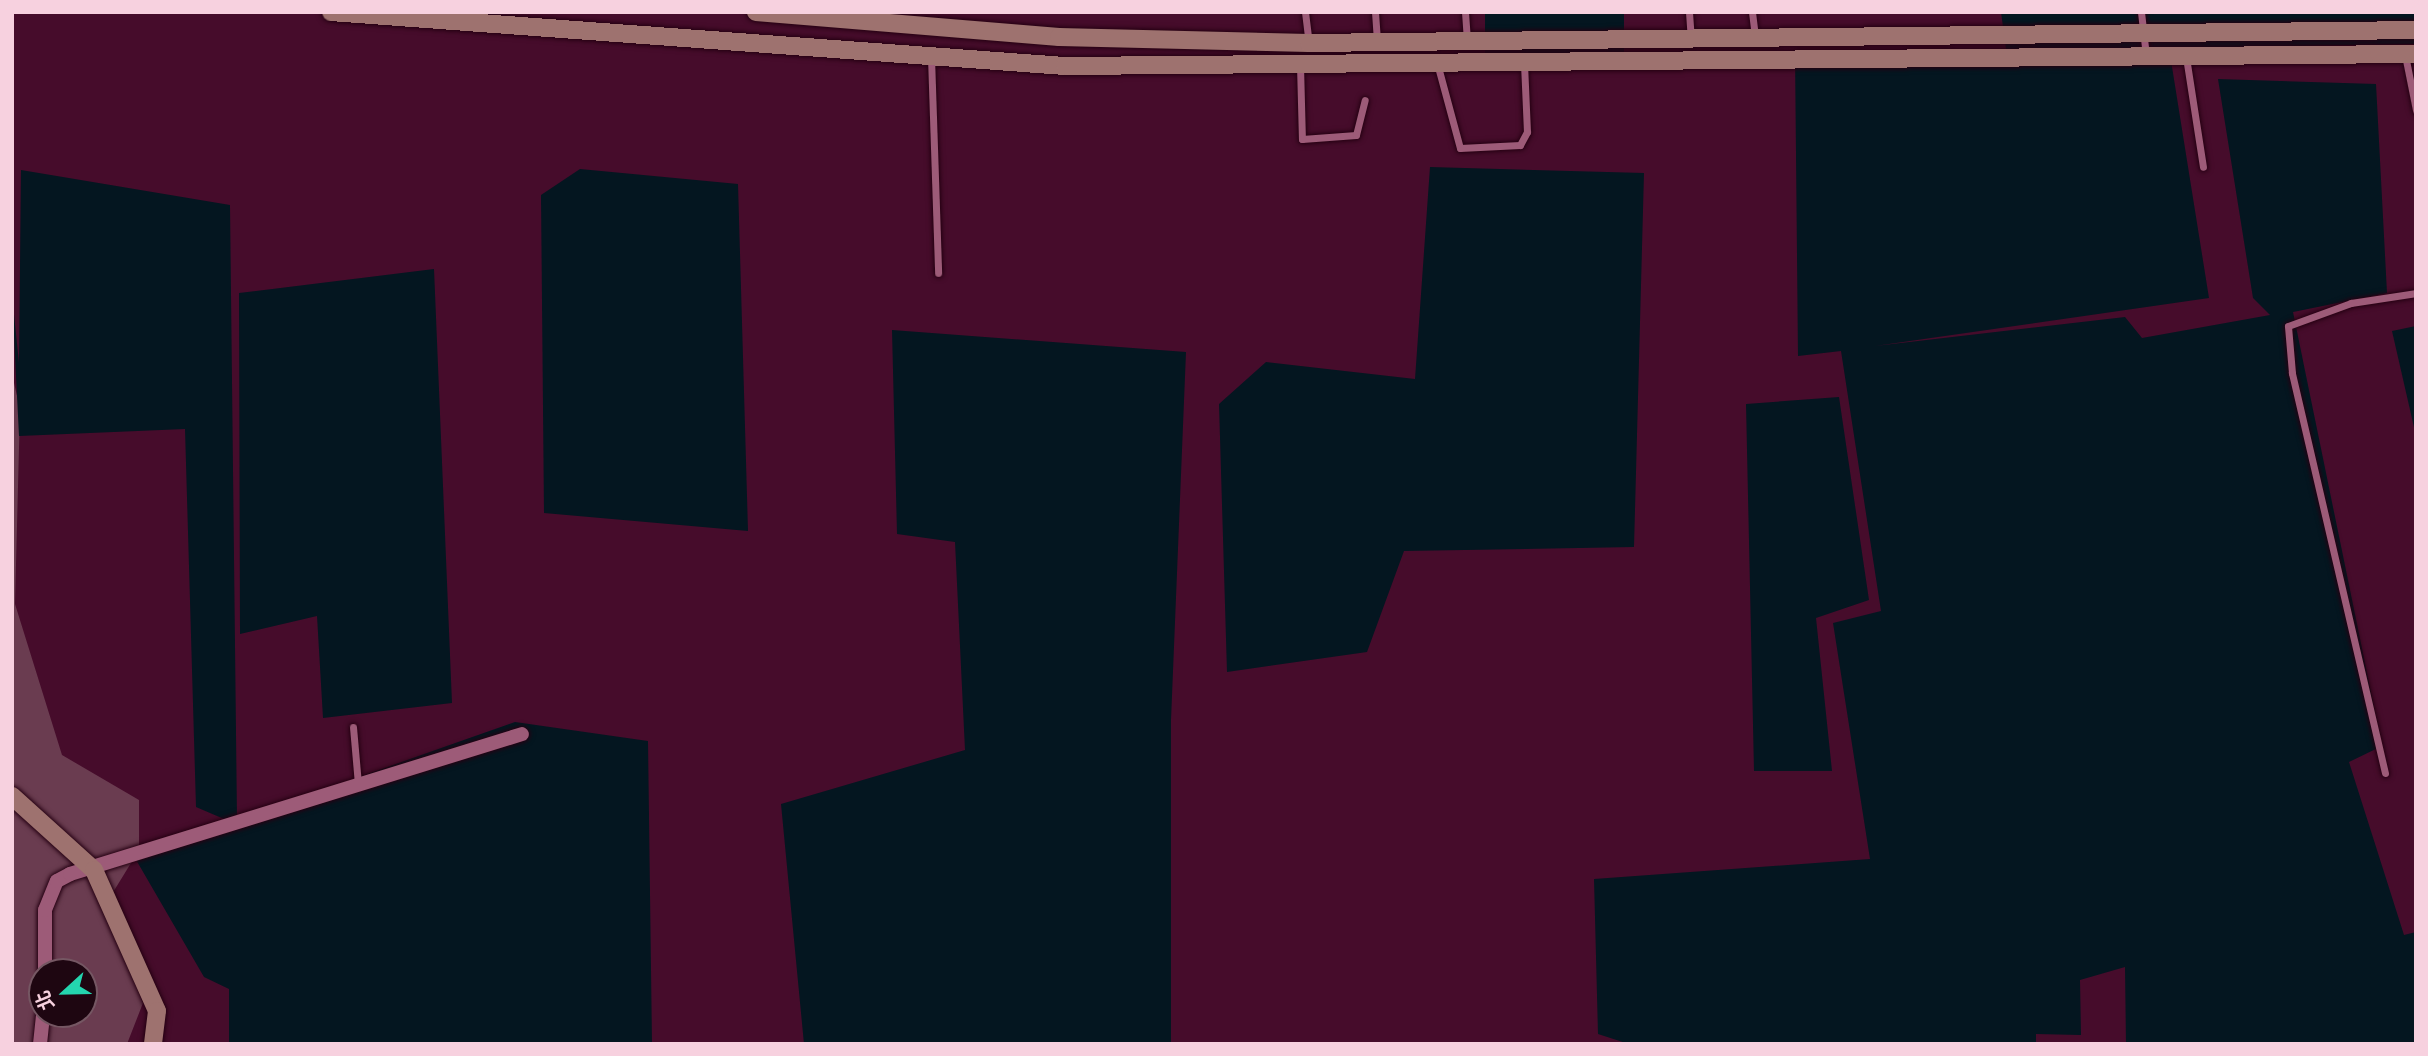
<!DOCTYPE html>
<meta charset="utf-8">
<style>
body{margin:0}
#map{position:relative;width:2428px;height:1056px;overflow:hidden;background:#460c2b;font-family:Cabin,"Noto Sans TC",sans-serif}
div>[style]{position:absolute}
.green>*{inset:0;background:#6a3c50}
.water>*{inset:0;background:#041620;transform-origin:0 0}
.roads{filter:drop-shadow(0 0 2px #250012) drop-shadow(0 0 2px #250012)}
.lane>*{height:7px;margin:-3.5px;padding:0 3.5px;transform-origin:3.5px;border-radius:3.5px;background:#9d5b78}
.street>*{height:14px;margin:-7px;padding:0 7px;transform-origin:7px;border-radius:7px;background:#9d5b78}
.secondary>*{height:18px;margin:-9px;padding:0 9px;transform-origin:9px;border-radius:9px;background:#9e726f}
span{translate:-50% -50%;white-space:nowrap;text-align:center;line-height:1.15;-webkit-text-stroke:7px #1e0611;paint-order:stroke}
.frame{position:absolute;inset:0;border:14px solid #f7d1df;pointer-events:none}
.north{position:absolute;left:28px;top:958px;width:70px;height:70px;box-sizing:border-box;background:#1e0611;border:2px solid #755763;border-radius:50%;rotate:248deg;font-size:19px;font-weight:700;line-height:28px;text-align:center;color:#f7d1df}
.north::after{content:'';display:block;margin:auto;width:24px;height:32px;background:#24d5af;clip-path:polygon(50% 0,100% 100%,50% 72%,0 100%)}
</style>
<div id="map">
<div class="green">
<i style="clip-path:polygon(evenodd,12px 374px,20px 409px,15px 604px,62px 755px,139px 800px,139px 850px,104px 907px,143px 1003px,127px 1044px,12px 1044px,12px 374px,42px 972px,84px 972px,84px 1014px,42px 1014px,42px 972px)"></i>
</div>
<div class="water">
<i style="left:1485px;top:12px;width:139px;height:46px"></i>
<i style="clip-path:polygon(2001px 12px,2416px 12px,2416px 44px,2169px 48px,2209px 298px,1875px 346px,2125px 317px,2142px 338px,2270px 315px,2253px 298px,2218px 79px,2376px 84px,2387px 293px,2293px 312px,2382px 746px,2349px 762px,2404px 935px,2416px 932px,2416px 1044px,2126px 1044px,2125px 967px,2080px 980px,2081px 1035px,2036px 1034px,2036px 1044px,1629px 1044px,1598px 1034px,1594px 879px,1870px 859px,1833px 623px,1881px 611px,1841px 351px,1798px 356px,1795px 53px,2006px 49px)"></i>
<i style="clip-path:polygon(1430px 167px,1644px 173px,1634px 547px,1404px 551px,1367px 652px,1227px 672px,1219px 404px,1266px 362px,1415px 379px)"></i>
<i style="clip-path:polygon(580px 169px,738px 184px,748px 531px,544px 513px,541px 195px)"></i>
<i style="clip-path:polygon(21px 170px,230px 205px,237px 820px,515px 722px,648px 741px,652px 1044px,229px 1044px,229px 989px,204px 977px,135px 858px,231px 822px,196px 807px,185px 429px,19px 436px,12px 295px,19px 363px)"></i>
<i style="clip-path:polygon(434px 269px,452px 703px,323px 718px,317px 616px,240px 634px,239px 293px)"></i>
<i style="clip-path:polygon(2416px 326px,2416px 436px,2392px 331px)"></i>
<i style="clip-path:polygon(892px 330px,1186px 352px,1171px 720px,1171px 1044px,804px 1044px,781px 804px,965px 750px,955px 542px,897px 534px)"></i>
<i style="clip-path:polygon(1839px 397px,1869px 600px,1816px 618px,1832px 771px,1754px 771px,1746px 404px)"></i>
</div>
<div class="roads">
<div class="lane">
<i style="left:1305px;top:12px;width:31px;rotate:83deg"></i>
<i style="left:1375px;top:12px;width:30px;rotate:86deg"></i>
<i style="left:1465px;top:12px;width:30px;rotate:86deg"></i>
<i style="left:1689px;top:12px;width:26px;rotate:86deg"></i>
<i style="left:1752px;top:12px;width:25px;rotate:83deg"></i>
<i style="left:2141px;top:12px;width:44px;rotate:83.5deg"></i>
<i style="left:2405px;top:55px;width:56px;rotate:78.7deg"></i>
<i style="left:931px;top:57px;width:216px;rotate:88.1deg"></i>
<i style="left:2186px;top:57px;width:111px;rotate:81.2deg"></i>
<i style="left:1437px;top:63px;width:88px;rotate:74.9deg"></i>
<i style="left:1460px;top:148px;width:60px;rotate:-2.9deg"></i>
<i style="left:1520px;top:145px;width:15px;rotate:-62deg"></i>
<i style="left:1527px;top:132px;width:68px;rotate:-92.5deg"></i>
<i style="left:1300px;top:65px;width:74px;rotate:88.5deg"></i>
<i style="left:1302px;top:139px;width:54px;rotate:-4.2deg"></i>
<i style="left:1356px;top:135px;width:36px;rotate:-76deg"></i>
<i style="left:353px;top:727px;width:57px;rotate:85deg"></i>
<i style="left:2385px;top:773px;width:411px;rotate:-103.1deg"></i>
<i style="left:2292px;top:373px;width:47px;rotate:-94.9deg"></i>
<i style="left:2288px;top:326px;width:67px;rotate:-20.1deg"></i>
<i style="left:2351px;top:303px;width:66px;rotate:-8.7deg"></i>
</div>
<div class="street">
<i style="left:45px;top:972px;width:62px;rotate:-90deg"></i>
<i style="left:45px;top:910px;width:31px;rotate:-68deg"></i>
<i style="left:57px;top:881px;width:15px;rotate:-28deg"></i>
<i style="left:70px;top:874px;width:473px;rotate:-17.2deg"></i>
<i style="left:40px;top:1044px;width:30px;rotate:-84deg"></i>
</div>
<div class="secondary">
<i style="left:331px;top:12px;width:736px;rotate:4.21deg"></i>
<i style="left:1065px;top:66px;width:1351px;rotate:-0.51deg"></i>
<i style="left:756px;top:12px;width:304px;rotate:4.7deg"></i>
<i style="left:1059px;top:37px;width:250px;rotate:1.4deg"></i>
<i style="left:1309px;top:43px;width:1107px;rotate:-0.67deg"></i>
<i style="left:12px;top:796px;width:110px;rotate:42.1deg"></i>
<i style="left:94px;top:870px;width:154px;rotate:65.9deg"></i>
<i style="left:157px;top:1011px;width:33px;rotate:97deg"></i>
</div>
</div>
<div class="frame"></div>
<div class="north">北</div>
</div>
